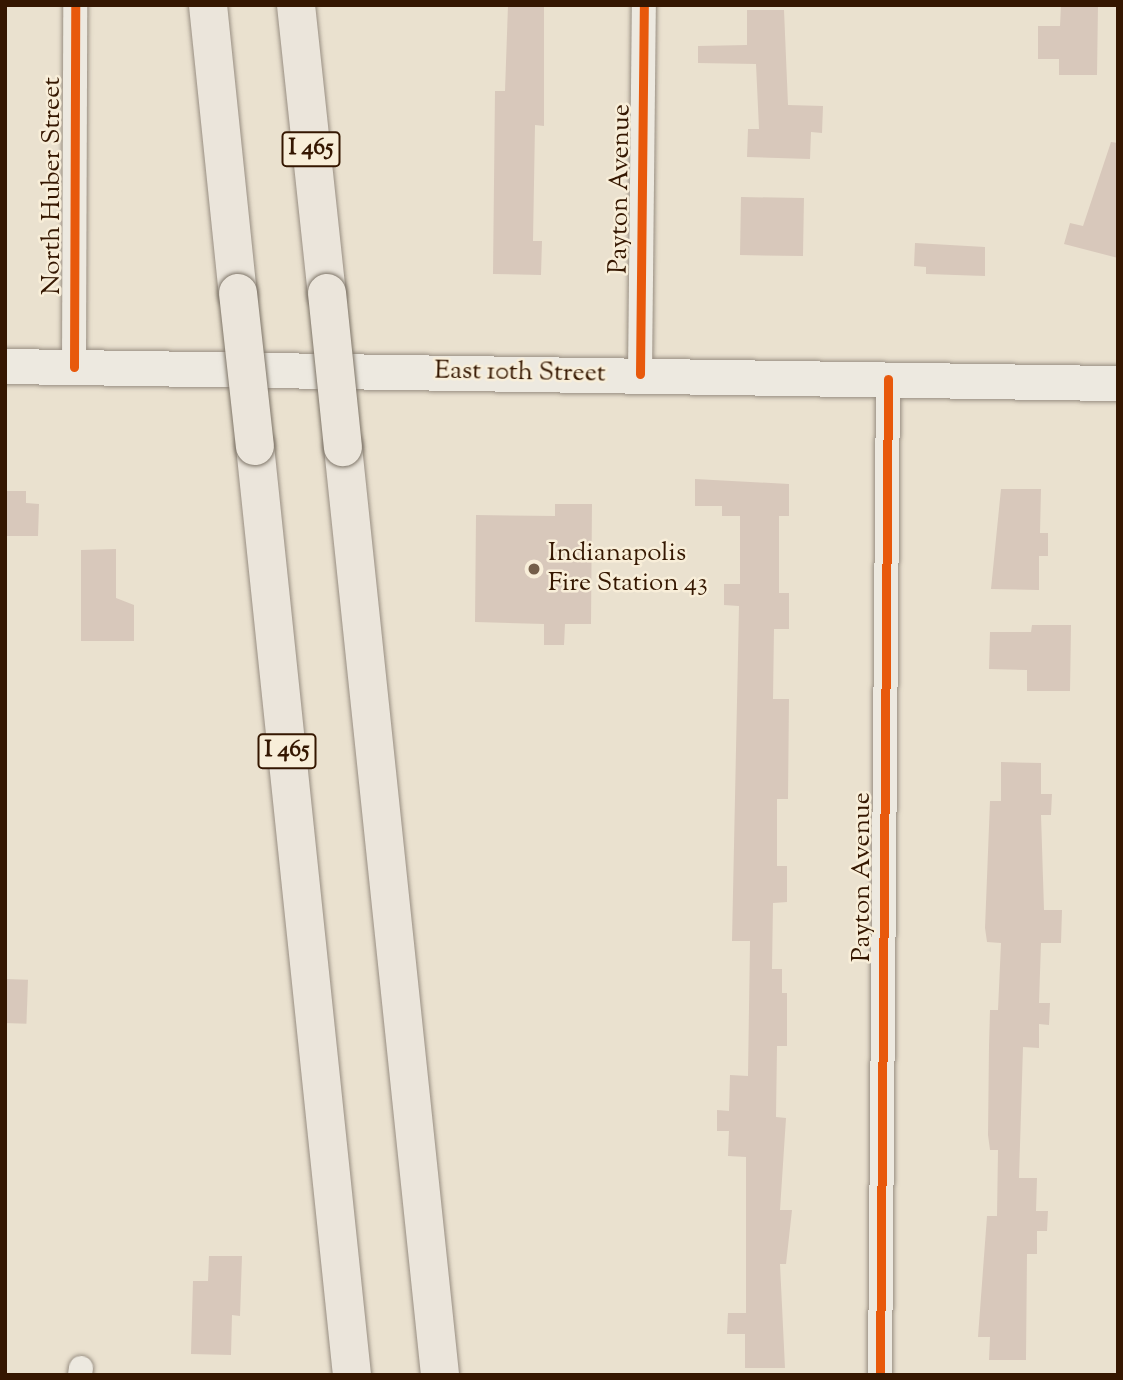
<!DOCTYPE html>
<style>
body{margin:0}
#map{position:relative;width:1123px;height:1380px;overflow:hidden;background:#eae1cf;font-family:"Sorts Mill Goudy",serif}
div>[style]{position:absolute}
.building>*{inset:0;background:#d8c8bb;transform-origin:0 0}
.roads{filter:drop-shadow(0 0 2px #988e82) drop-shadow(0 0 2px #988e82)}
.minor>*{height:24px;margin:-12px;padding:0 12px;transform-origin:12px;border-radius:12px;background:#ede9e0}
.secondary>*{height:35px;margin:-17.5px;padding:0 17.5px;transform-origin:17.5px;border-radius:17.5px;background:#ede9e0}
.motorway>*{height:38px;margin:-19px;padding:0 19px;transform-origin:19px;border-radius:19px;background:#ebe5db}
.bridges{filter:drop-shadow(0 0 2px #7d7467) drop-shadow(0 0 2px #7d7467)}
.motorway-bridge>*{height:38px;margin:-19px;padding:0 19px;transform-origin:19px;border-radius:19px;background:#ebe5db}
.cycleway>*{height:9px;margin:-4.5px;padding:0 4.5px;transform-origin:4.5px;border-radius:4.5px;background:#e8590c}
.dots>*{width:19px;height:19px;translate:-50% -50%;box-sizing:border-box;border:4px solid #f8eed9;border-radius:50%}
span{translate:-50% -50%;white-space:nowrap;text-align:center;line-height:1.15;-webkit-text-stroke:5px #f8eed9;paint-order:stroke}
.shield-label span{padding:2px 5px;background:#f8eed9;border:2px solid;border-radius:5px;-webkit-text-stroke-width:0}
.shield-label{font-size:24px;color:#351701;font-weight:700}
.street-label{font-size:26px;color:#351701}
.poi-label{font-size:26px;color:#351701}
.left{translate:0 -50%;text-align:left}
.frame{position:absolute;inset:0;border:7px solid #351701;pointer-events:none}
</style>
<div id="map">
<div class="building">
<i style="clip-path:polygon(508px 5px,544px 5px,544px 126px,535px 125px,533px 241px,542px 241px,541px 275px,493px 274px,495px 91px,505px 91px)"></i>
<i style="clip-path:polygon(1061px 5px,1098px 5px,1097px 75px,1059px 75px,1059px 59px,1038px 59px,1038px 26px,1060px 26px)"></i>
<i style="clip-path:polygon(747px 10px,784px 10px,788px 105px,823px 106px,822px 133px,811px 132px,810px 159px,747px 157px,748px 129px,759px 129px,756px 64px,698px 63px,698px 46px,747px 45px)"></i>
<i style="clip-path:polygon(1111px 142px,1118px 143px,1118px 258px,1064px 244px,1070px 223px,1083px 226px)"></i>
<i style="left:741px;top:197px;width:63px;height:58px;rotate:1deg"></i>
<i style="clip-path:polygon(915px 243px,985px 247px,985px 276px,926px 274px,926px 267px,914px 266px)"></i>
<i style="clip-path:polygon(695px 479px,789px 484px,789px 516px,779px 516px,779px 593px,789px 593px,789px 629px,774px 629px,773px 699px,789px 699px,788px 799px,777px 799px,777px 866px,787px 866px,787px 902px,773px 903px,772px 969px,782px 969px,782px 993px,787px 993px,787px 1046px,777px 1046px,776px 1117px,786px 1118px,780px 1210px,792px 1210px,786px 1264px,780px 1264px,785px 1368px,745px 1368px,745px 1334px,727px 1334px,728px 1313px,746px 1313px,746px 1157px,728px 1156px,729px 1131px,717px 1131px,717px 1110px,729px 1111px,730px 1075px,748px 1076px,750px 941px,732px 941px,739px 606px,724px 605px,724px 584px,740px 584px,740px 516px,722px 516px,722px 506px,695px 506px)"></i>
<i style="clip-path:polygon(1001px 489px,1041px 489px,1040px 533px,1048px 533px,1048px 556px,1039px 556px,1039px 590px,991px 589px)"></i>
<i style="clip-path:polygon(5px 491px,26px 491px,26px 503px,39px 504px,38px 536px,5px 536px)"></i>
<i style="clip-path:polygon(555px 504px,592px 504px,591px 624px,565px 624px,564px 645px,544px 645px,544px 624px,475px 622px,476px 515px,555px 516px)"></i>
<i style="clip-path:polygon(116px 549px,116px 598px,134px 605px,134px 641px,81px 641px,81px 550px)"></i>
<i style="clip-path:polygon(1032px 625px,1071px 625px,1070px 691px,1027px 691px,1027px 670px,989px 669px,990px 632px,1031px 632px)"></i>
<i style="clip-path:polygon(1001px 762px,1041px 763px,1041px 794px,1052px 794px,1051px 815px,1041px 815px,1044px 910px,1062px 910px,1061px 943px,1041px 943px,1039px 1003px,1050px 1003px,1049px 1025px,1039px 1024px,1039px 1048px,1023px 1047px,1019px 1178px,1037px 1178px,1036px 1211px,1048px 1211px,1047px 1231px,1037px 1231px,1037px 1254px,1027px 1254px,1026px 1360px,989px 1360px,990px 1337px,978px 1337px,987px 1216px,997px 1216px,998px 1150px,990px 1150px,988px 1135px,989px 1046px,990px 1010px,998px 1010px,1001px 943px,987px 942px,985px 928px,990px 801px,1001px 801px)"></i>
<i style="left:5px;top:979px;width:23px;height:44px;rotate:2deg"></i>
<i style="clip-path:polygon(209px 1256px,242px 1256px,240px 1316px,232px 1315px,231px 1355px,191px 1354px,193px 1281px,208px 1281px)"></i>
</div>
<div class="roads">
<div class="minor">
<i style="left:74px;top:367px;width:362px;rotate:-89.8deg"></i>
<i style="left:640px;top:374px;width:369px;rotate:-89.4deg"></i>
<i style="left:80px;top:1375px;width:7px;rotate:-82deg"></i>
<i style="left:880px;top:1375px;width:996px;rotate:-89.54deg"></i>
</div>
<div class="secondary">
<i style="left:5px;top:366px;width:1113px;rotate:0.88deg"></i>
</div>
<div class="motorway">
<i style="left:208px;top:5px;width:290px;rotate:84.1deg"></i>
<i style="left:296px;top:5px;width:290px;rotate:83.9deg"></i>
<i style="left:255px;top:446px;width:934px;rotate:84.04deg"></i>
<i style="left:343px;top:447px;width:933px;rotate:84.03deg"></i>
</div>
</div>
<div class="bridges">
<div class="motorway-bridge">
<i style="left:238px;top:293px;width:154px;rotate:83.7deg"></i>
<i style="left:327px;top:293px;width:155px;rotate:84.1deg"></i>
</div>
</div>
<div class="cycleway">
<i style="left:74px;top:367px;width:362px;rotate:-89.8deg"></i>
<i style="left:640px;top:374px;width:369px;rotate:-89.4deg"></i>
<i style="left:880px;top:1375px;width:996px;rotate:-89.54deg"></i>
</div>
<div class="dots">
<i style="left:534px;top:569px;background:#745e49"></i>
</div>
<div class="shield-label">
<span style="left:311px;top:149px">I 465</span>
<span style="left:287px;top:751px">I 465</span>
</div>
<div class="street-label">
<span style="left:53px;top:186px;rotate:-90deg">North Huber Street</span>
<span style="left:621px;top:189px;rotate:-89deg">Payton Avenue</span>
<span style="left:520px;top:373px;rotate:1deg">East 10th Street</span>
<span style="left:863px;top:877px;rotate:-90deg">Payton Avenue</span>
</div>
<div class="poi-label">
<span class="left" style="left:548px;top:569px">Indianapolis<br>Fire Station 43</span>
</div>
<div class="frame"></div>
</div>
